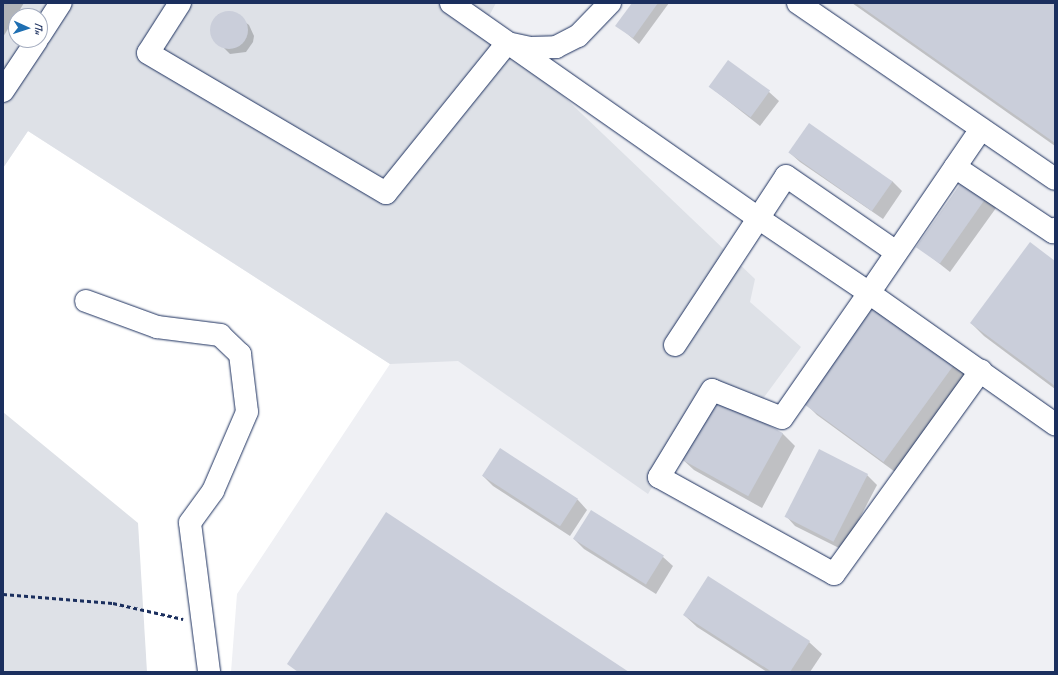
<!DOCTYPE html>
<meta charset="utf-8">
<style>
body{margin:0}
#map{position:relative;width:1058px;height:675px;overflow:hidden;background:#fff;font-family:Caveat,sans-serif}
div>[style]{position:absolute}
.built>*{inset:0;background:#eff0f4}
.green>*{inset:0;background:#dee1e7}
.shadow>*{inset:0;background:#0003}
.building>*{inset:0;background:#caceda;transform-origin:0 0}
.round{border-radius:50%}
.path>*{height:2.5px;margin-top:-1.25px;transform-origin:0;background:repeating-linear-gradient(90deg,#1b2f5e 0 4px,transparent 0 7px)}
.roads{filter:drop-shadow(0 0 1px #1b2f5e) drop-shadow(0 0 1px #1b2f5e)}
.minor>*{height:22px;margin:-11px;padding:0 11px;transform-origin:11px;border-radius:11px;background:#fff}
span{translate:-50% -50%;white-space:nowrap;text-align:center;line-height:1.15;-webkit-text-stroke:4px #fff;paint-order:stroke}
.frame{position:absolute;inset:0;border:4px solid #1b2f5e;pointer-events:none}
.north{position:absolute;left:8px;top:8px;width:40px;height:40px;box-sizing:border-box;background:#fff;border:1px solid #a4acbf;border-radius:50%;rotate:93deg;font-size:11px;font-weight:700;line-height:16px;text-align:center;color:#1b2f5e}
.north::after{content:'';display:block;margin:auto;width:14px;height:18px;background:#1f6fb2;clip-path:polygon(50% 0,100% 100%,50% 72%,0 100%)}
</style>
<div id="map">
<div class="built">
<i style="clip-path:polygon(evenodd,3px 3px,1055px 3px,1055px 672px,231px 672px,237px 594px,390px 364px,28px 131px,3px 168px,3px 3px,16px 16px,40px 16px,40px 40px,16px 40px,16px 16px)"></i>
</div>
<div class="green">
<i style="clip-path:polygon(evenodd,3px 3px,496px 3px,479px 35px,560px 93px,755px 279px,750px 302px,801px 347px,759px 404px,713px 384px,648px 494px,458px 361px,390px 364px,28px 131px,3px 168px,3px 3px,16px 16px,40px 16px,40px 40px,16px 40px,16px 16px)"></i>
<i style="clip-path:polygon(3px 412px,138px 523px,147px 672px,3px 672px)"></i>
</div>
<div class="shadow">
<i style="clip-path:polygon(3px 3px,24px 3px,3px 37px)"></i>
<i style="clip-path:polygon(633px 3px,669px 3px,639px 44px,617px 25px)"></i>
<i style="clip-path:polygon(852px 3px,1055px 3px,1055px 146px)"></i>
<i style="clip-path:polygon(231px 12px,249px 25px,254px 36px,253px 42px,246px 52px,230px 54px,211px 35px,212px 23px,219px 14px)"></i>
<i style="clip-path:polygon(709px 86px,769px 92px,779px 101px,760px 126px)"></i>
<i style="clip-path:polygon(790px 153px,892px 181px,902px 191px,883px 219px,800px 162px)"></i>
<i style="clip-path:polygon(986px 198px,996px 208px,950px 272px,917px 246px)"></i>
<i style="clip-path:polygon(1055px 262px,1055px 389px,984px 336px,971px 323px)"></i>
<i style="clip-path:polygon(877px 301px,971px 372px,898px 474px,817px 415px,805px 403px)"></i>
<i style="clip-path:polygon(782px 433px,795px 446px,762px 508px,694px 470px,681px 458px)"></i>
<i style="clip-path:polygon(500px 450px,578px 500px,587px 510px,570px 536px,493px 486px,483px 476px)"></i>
<i style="clip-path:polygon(867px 475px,877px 485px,843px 550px,795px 526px,786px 516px)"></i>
<i style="clip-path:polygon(574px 539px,663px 557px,673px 566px,656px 594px,584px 549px)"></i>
<i style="clip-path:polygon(684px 615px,809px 642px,822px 654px,810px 672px,767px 672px,697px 627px)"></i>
</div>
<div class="building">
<i style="clip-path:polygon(632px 3px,658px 3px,633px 38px,615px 26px)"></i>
<i style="clip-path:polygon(856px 3px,1055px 3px,1055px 143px)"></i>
<i class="round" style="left:210px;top:11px;width:38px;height:38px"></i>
<i style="left:728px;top:60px;width:52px;height:33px;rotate:36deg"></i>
<i style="left:809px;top:123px;width:102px;height:36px;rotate:35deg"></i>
<i style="left:963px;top:180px;width:29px;height:82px;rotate:35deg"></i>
<i style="clip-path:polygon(1030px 242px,1055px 261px,1055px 386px,970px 323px)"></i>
<i style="left:877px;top:299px;width:101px;height:128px;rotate:36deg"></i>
<i style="left:714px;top:395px;width:79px;height:72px;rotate:29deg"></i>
<i style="left:500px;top:448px;width:93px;height:33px;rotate:33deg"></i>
<i style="left:819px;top:449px;width:55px;height:76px;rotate:27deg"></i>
<i style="left:591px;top:510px;width:86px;height:34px;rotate:32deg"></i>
<i style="clip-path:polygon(386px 512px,629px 672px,298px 672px,287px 664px)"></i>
<i style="clip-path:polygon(708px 576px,810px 641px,790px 672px,772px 672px,683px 615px)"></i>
</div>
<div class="path">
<i style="left:3px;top:594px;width:110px;rotate:4.7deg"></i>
<i style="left:113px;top:603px;width:72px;rotate:12.9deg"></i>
</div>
<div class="roads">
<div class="minor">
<i style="left:180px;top:3px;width:59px;rotate:122.6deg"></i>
<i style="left:148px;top:53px;width:276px;rotate:30.5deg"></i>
<i style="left:386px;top:193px;width:193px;rotate:-51.1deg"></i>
<i style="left:507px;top:43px;width:25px;rotate:12deg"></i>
<i style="left:531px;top:48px;width:25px;rotate:-2deg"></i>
<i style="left:556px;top:47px;width:25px;rotate:-27deg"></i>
<i style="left:578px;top:36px;width:46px;rotate:-45.9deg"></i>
<i style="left:451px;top:3px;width:375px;rotate:35deg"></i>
<i style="left:758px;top:218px;width:134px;rotate:34deg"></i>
<i style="left:869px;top:293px;width:152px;rotate:124.8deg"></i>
<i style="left:782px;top:418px;width:75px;rotate:-158.2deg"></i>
<i style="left:712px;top:390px;width:102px;rotate:121.3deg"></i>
<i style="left:659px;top:477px;width:200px;rotate:29deg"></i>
<i style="left:834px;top:574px;width:251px;rotate:-54.2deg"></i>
<i style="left:798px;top:3px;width:311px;rotate:34.4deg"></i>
<i style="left:40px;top:35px;width:38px;rotate:-57deg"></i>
<i style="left:3px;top:91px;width:61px;rotate:-56.3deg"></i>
<i style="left:981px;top:129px;width:199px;rotate:124.3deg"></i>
<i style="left:869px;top:293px;width:228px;rotate:35.2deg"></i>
<i style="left:955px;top:167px;width:118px;rotate:33.6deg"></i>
<i style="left:1053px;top:232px;width:4px;rotate:-56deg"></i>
<i style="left:86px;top:301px;width:76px;rotate:20.1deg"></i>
<i style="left:157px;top:327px;width:64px;rotate:7.2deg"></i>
<i style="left:220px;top:335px;width:28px;rotate:44deg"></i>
<i style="left:240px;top:354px;width:58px;rotate:83.1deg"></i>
<i style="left:247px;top:412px;width:86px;rotate:113.3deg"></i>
<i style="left:213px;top:491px;width:39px;rotate:126deg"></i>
<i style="left:190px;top:523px;width:150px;rotate:82.7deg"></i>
<i style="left:675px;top:345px;width:202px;rotate:-56.7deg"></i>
<i style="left:786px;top:176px;width:134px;rotate:34.6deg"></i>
</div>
</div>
<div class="frame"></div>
<div class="north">Пн</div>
</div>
